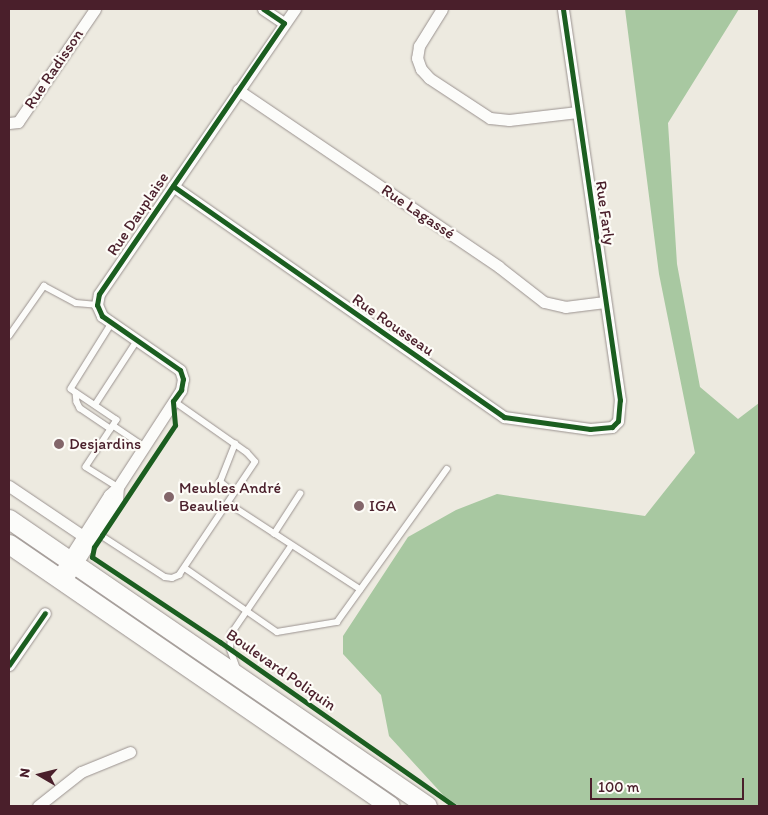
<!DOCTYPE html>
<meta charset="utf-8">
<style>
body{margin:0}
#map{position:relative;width:768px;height:815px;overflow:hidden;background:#edeae0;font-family:Itim,sans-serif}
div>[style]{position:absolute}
.forest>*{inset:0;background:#a8c8a1}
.roads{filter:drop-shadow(0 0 1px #9a928f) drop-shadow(0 0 1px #9a928f)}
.service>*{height:5.5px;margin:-2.75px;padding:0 2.75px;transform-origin:2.75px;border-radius:2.75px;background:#fcfcfa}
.minor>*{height:11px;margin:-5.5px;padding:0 5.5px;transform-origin:5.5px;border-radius:5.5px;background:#fcfcfa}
.primary>*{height:19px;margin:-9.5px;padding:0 9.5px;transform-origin:9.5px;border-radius:9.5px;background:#fcfcfa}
.cycleway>*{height:5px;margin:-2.5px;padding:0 2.5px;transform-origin:2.5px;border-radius:2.5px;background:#1b5e20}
.dots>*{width:14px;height:14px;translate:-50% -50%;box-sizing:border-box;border:2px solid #fdfcf7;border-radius:50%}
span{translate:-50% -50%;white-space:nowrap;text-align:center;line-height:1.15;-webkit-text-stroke:4.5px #fdfcf7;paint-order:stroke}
.street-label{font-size:16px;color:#4a1f2b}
.poi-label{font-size:16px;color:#4a1f2b}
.left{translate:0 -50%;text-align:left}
.frame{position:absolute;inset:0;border:10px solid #4a1f2b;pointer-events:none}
.north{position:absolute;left:15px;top:750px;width:50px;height:50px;-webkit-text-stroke:4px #fdfcf7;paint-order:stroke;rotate:278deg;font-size:14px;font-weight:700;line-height:20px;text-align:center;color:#4a1f2b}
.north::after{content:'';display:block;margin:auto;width:18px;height:22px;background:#4a1f2b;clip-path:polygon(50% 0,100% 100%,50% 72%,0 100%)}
.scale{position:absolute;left:590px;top:778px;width:154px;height:22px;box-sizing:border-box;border:2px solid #4a1f2b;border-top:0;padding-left:6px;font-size:15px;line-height:18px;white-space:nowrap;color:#4a1f2b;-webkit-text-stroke:4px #fdfcf7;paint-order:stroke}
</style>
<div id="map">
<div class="forest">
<i style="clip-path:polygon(625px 9px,739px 9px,668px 123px,677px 264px,700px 387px,738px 419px,759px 403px,759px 806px,459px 806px,444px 796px,389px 736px,381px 695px,343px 654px,343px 636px,408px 537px,456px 510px,497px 494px,645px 516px,695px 453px,659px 274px)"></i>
</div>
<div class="roads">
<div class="service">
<i style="left:111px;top:325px;width:75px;rotate:122deg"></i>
<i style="left:71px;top:389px;width:55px;rotate:34deg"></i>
<i style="left:117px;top:420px;width:56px;rotate:123.4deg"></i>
<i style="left:86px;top:467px;width:38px;rotate:32deg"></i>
<i style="left:9px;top:336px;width:61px;rotate:-55deg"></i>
<i style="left:44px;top:286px;width:36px;rotate:28deg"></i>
<i style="left:76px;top:303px;width:21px;rotate:5deg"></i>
<i style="left:76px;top:393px;width:9px;rotate:84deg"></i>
<i style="left:77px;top:402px;width:7px;rotate:63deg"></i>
<i style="left:80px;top:408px;width:37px;rotate:34deg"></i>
<i style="left:95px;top:405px;width:75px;rotate:-56.9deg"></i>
<i style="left:114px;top:426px;width:36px;rotate:34deg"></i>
<i style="left:234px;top:493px;width:18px;rotate:-142deg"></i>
<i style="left:220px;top:482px;width:41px;rotate:-68.5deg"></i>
<i style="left:228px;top:503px;width:158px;rotate:33.1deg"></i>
<i style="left:96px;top:532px;width:82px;rotate:33.1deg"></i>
<i style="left:165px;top:577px;width:7px;rotate:8deg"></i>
<i style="left:172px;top:578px;width:8px;rotate:-23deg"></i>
<i style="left:179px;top:575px;width:136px;rotate:-56.1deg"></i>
<i style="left:255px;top:462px;width:12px;rotate:-132deg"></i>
<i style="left:247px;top:453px;width:90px;rotate:-144.9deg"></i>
<i style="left:274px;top:534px;width:48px;rotate:-57deg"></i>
<i style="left:185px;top:568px;width:112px;rotate:34.8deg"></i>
<i style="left:277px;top:632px;width:61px;rotate:-9.5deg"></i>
<i style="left:337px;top:622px;width:188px;rotate:-54.3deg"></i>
<i style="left:237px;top:669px;width:20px;rotate:-110deg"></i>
<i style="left:230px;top:650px;width:16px;rotate:-86deg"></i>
<i style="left:231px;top:634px;width:107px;rotate:-55.7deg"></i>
</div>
<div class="minor">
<i style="left:263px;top:9px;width:25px;rotate:34deg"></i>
<i style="left:442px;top:9px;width:44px;rotate:121.9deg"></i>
<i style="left:419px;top:46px;width:12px;rotate:99deg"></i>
<i style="left:417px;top:58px;width:12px;rotate:70deg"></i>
<i style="left:421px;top:69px;width:12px;rotate:48deg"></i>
<i style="left:429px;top:78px;width:73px;rotate:33.3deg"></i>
<i style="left:490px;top:118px;width:19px;rotate:6deg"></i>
<i style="left:509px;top:120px;width:69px;rotate:-6.6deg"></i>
<i style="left:238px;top:90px;width:315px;rotate:34.1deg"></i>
<i style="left:499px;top:267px;width:57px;rotate:37.9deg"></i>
<i style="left:544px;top:302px;width:22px;rotate:13deg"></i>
<i style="left:565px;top:307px;width:40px;rotate:-7.1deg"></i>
<i style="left:9px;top:123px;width:9px;rotate:-6deg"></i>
<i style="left:18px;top:122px;width:137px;rotate:-55.7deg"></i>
<i style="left:173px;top:186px;width:404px;rotate:34.9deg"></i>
<i style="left:504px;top:417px;width:87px;rotate:7.9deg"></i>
<i style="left:590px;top:429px;width:22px;rotate:-5deg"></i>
<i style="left:612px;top:427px;width:8px;rotate:-45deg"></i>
<i style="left:618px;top:421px;width:21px;rotate:-85deg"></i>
<i style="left:620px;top:400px;width:395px;rotate:-98.3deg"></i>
<i style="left:9px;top:486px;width:97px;rotate:34deg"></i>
<i style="left:57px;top:577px;width:97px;rotate:-57.6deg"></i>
<i style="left:109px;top:495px;width:12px;rotate:-42deg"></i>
<i style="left:118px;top:487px;width:116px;rotate:-57deg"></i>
<i style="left:181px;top:390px;width:11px;rotate:-80deg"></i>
<i style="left:183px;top:379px;width:9px;rotate:-108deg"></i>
<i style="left:180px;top:370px;width:95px;rotate:-145.3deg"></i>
<i style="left:102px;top:316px;width:12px;rotate:-114deg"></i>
<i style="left:97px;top:305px;width:11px;rotate:-80deg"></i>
<i style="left:99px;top:294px;width:346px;rotate:-55.5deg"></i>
<i style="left:65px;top:582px;width:97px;rotate:-57.6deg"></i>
<i style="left:117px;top:500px;width:13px;rotate:-86deg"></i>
<i style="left:9px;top:665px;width:63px;rotate:-55.3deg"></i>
<i style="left:38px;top:806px;width:55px;rotate:-38.3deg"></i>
<i style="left:81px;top:772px;width:53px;rotate:-22.2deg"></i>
</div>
<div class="primary">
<i style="left:9px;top:519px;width:507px;rotate:34.47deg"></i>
<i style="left:9px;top:544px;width:462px;rotate:34.5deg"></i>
</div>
</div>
<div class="cycleway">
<i style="left:173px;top:186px;width:404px;rotate:34.9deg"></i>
<i style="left:504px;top:417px;width:87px;rotate:7.9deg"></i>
<i style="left:590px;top:429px;width:22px;rotate:-5deg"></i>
<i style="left:612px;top:427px;width:8px;rotate:-45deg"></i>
<i style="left:618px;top:421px;width:21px;rotate:-85deg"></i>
<i style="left:620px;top:400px;width:395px;rotate:-98.3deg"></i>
<i style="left:92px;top:557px;width:10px;rotate:-79deg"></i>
<i style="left:94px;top:547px;width:14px;rotate:-56deg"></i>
<i style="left:102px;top:535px;width:132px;rotate:-56.4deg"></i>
<i style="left:175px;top:425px;width:24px;rotate:-95deg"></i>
<i style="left:173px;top:401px;width:14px;rotate:-54deg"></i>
<i style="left:181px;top:390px;width:11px;rotate:-80deg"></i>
<i style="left:183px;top:379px;width:9px;rotate:-108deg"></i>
<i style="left:180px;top:370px;width:95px;rotate:-145.3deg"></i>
<i style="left:102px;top:316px;width:12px;rotate:-114deg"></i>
<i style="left:97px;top:305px;width:11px;rotate:-80deg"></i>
<i style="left:99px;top:294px;width:328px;rotate:-55.7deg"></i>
<i style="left:284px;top:23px;width:25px;rotate:-146deg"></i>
<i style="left:92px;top:557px;width:154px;rotate:33.6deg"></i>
<i style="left:220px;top:642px;width:286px;rotate:35deg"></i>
<i style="left:9px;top:665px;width:63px;rotate:-55.3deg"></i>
</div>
<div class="dots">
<i style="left:59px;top:444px;background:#83666a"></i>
<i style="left:169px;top:497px;background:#83666a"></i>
<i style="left:359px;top:506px;background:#83666a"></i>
</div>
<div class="street-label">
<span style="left:54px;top:69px;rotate:-56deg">Rue Radisson</span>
<span style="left:418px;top:212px;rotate:34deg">Rue Lagassé</span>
<span style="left:605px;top:213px;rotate:82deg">Rue Farly</span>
<span style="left:138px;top:214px;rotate:-56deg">Rue Dauplaise</span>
<span style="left:393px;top:325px;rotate:35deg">Rue Rousseau</span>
<span style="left:281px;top:670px;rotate:35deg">Boulevard Poliquin</span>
</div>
<div class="poi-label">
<span class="left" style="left:69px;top:444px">Desjardins</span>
<span class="left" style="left:179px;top:497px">Meubles André<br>Beaulieu</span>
<span class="left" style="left:369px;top:506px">IGA</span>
</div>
<div class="frame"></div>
<div class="north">N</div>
<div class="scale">100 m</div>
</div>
